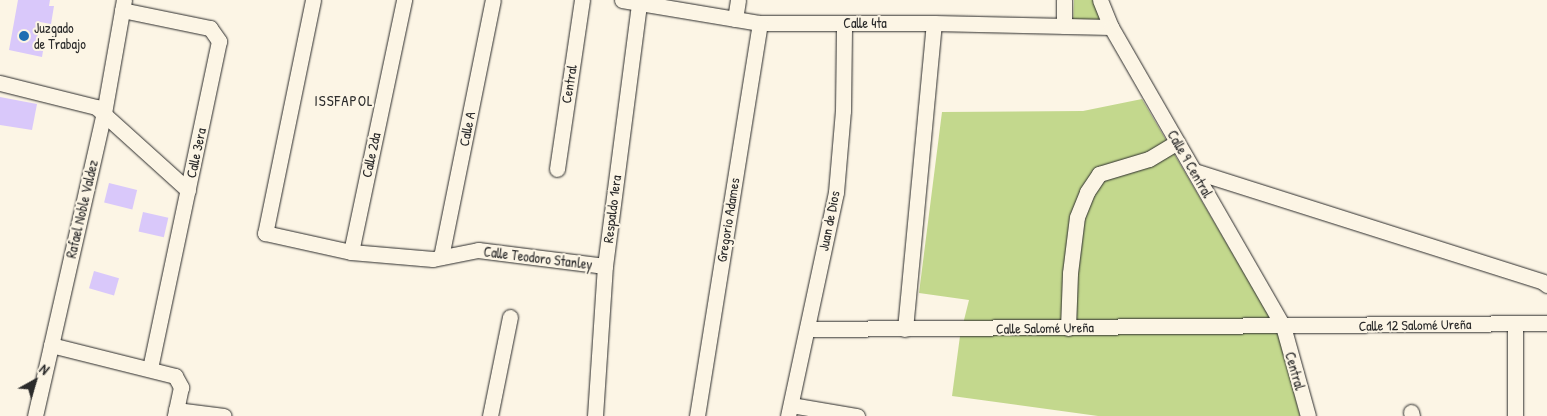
<!DOCTYPE html>
<meta charset="utf-8">
<style>
body{margin:0}
#map{position:relative;width:1547px;height:416px;overflow:hidden;background:#fcf5e5;font-family:"Patrick Hand",sans-serif}
div>[style]{position:absolute}
.green>*{inset:0;background:#c3d88d}
.building>*{inset:0;background:#d9c8fa;transform-origin:0 0}
.roads{filter:drop-shadow(0 0 1px #2b2b2b) drop-shadow(0 0 1px #2b2b2b)}
.minor>*{height:15px;margin:-7.5px;padding:0 7.5px;transform-origin:7.5px;border-radius:7.5px;background:#fcf5e5}
.dots>*{width:14px;height:14px;translate:-50% -50%;box-sizing:border-box;border:2px solid #fcf5e5;border-radius:50%}
span{translate:-50% -50%;white-space:nowrap;text-align:center;line-height:1.15;-webkit-text-stroke:4px #fcf5e5;paint-order:stroke}
.street-label{font-size:14px;color:#2b2b2b}
.poi-label{font-size:14px;color:#2b2b2b}
.left{translate:0 -50%;text-align:left}
.neighbourhood-label{font-size:15px;color:#2b2b2b;letter-spacing:1px}
.north{position:absolute;left:10px;top:356px;width:50px;height:50px;-webkit-text-stroke:4px #fcf5e5;paint-order:stroke;rotate:39deg;font-size:14px;font-weight:700;line-height:20px;text-align:center;color:#2b2b2b}
.north::after{content:'';display:block;margin:auto;width:18px;height:22px;background:#2b2b2b;clip-path:polygon(50% 0,100% 100%,50% 72%,0 100%)}
</style>
<div id="map">
<div class="green">
<i style="clip-path:polygon(1074px 0,1095px 0,1104px 22px,1073px 23px)"></i>
<i style="clip-path:polygon(1142px 99px,1278px 331px,1300px 416px,1098px 416px,952px 396px,960px 336px,969px 300px,919px 293px,942px 112px,1083px 111px)"></i>
</div>
<div class="building">
<i style="clip-path:polygon(18px 0,50px 0,49px 6px,54px 6px,51px 24px,40px 22px,36px 43px,44px 45px,42px 57px,9px 50px)"></i>
<i style="clip-path:polygon(0 97px,37px 104px,32px 130px,0 125px)"></i>
<i style="left:109px;top:183px;width:29px;height:20px;rotate:14deg"></i>
<i style="left:143px;top:212px;width:26px;height:20px;rotate:13deg"></i>
<i style="left:94px;top:271px;width:26px;height:18px;rotate:16deg"></i>
</div>
<div class="roads">
<div class="minor">
<i style="left:313px;top:0;width:238px;rotate:101.6deg"></i>
<i style="left:265px;top:233px;width:88px;rotate:12.5deg"></i>
<i style="left:351px;top:252px;width:82px;rotate:4.9deg"></i>
<i style="left:433px;top:259px;width:46px;rotate:-11.3deg"></i>
<i style="left:478px;top:250px;width:128px;rotate:7.2deg"></i>
<i style="left:622px;top:0;width:140px;rotate:9.5deg"></i>
<i style="left:760px;top:23px;width:174px"></i>
<i style="left:934px;top:23px;width:177px;rotate:1.3deg"></i>
<i style="left:1100px;top:0;width:29px;rotate:68deg"></i>
<i style="left:1111px;top:27px;width:345px;rotate:60.1deg"></i>
<i style="left:1283px;top:326px;width:93px;rotate:74.5deg"></i>
<i style="left:122px;top:10px;width:90px;rotate:11.6deg"></i>
<i style="left:210px;top:28px;width:16px;rotate:55deg"></i>
<i style="left:219px;top:41px;width:334px;rotate:101.9deg"></i>
<i style="left:735px;top:19px;width:19px;rotate:-81deg"></i>
<i style="left:1064px;top:26px;width:26px;rotate:-90deg"></i>
<i style="left:0;top:83px;width:99px;rotate:14deg"></i>
<i style="left:96px;top:107px;width:124px;rotate:42.1deg"></i>
<i style="left:557px;top:169px;width:171px;rotate:-81.6deg"></i>
<i style="left:1194px;top:171px;width:366px;rotate:17.6deg"></i>
<i style="left:1543px;top:282px;width:5px;rotate:37deg"></i>
<i style="left:351px;top:252px;width:258px;rotate:-78.1deg"></i>
<i style="left:441px;top:257px;width:262px;rotate:-78.6deg"></i>
<i style="left:1515px;top:324px;width:92px;rotate:90deg"></i>
<i style="left:1068px;top:328px;width:55px;rotate:-87.9deg"></i>
<i style="left:1070px;top:273px;width:56px;rotate:-82.9deg"></i>
<i style="left:1077px;top:217px;width:27px;rotate:-68deg"></i>
<i style="left:1087px;top:192px;width:22px;rotate:-56deg"></i>
<i style="left:1099px;top:174px;width:52px;rotate:-16.7deg"></i>
<i style="left:1149px;top:159px;width:33px;rotate:-31deg"></i>
<i style="left:807px;top:329px;width:740px;rotate:-0.46deg"></i>
<i style="left:905px;top:329px;width:307px;rotate:-84.6deg"></i>
<i style="left:51px;top:345px;width:128px;rotate:14deg"></i>
<i style="left:175px;top:376px;width:13px;rotate:61deg"></i>
<i style="left:181px;top:387px;width:30px;rotate:102deg"></i>
<i style="left:791px;top:405px;width:67px;rotate:9.5deg"></i>
<i style="left:176px;top:410px;width:48px;rotate:7.1deg"></i>
<i style="left:1411px;top:412px;width:4px;rotate:76deg"></i>
<i style="left:35px;top:416px;width:311px;rotate:-77.2deg"></i>
<i style="left:104px;top:113px;width:115px;rotate:-80deg"></i>
<i style="left:490px;top:416px;width:101px;rotate:-78.6deg"></i>
<i style="left:595px;top:416px;width:150px;rotate:-86.2deg"></i>
<i style="left:605px;top:266px;width:265px;rotate:-82.6deg"></i>
<i style="left:697px;top:416px;width:398px;rotate:-80.9deg"></i>
<i style="left:788px;top:416px;width:229px;rotate:-77.9deg"></i>
<i style="left:836px;top:192px;width:81px;rotate:-85.1deg"></i>
<i style="left:843px;top:111px;width:88px;rotate:-89.3deg"></i>
</div>
</div>
<div class="dots">
<i style="left:24px;top:36px;background:#1f6fb2"></i>
</div>
<div class="street-label">
<span style="left:865px;top:23px">Calle 4ta</span>
<span style="left:569px;top:84px;rotate:-81deg">Central</span>
<span style="left:467px;top:129px;rotate:-79deg">Calle A</span>
<span style="left:196px;top:153px;rotate:-78deg">Calle 3era</span>
<span style="left:371px;top:155px;rotate:-78deg">Calle 2da</span>
<span style="left:1190px;top:164px;rotate:60deg">Calle 9 Central</span>
<span style="left:82px;top:209px;rotate:-77deg">Rafael Noble Valdez</span>
<span style="left:612px;top:209px;rotate:-83deg">Respaldo 1era</span>
<span style="left:728px;top:220px;rotate:-81deg">Gregorio Adames</span>
<span style="left:829px;top:221px;rotate:-79deg">Juan de Dios</span>
<span style="left:538px;top:258px;rotate:7deg">Calle Teodoro Stanley</span>
<span style="left:1415px;top:325px;rotate:-1deg">Calle 12 Salomé Ureña</span>
<span style="left:1045px;top:328px;rotate:-1deg">Calle Salomé Ureña</span>
<span style="left:1295px;top:371px;rotate:74deg">Central</span>
</div>
<div class="poi-label">
<span class="left" style="left:34px;top:36px">Juzgado<br>de Trabajo</span>
</div>
<div class="neighbourhood-label">
<span style="left:344px;top:101px">ISSFAPOL</span>
</div>
<div class="north">N</div>
</div>
